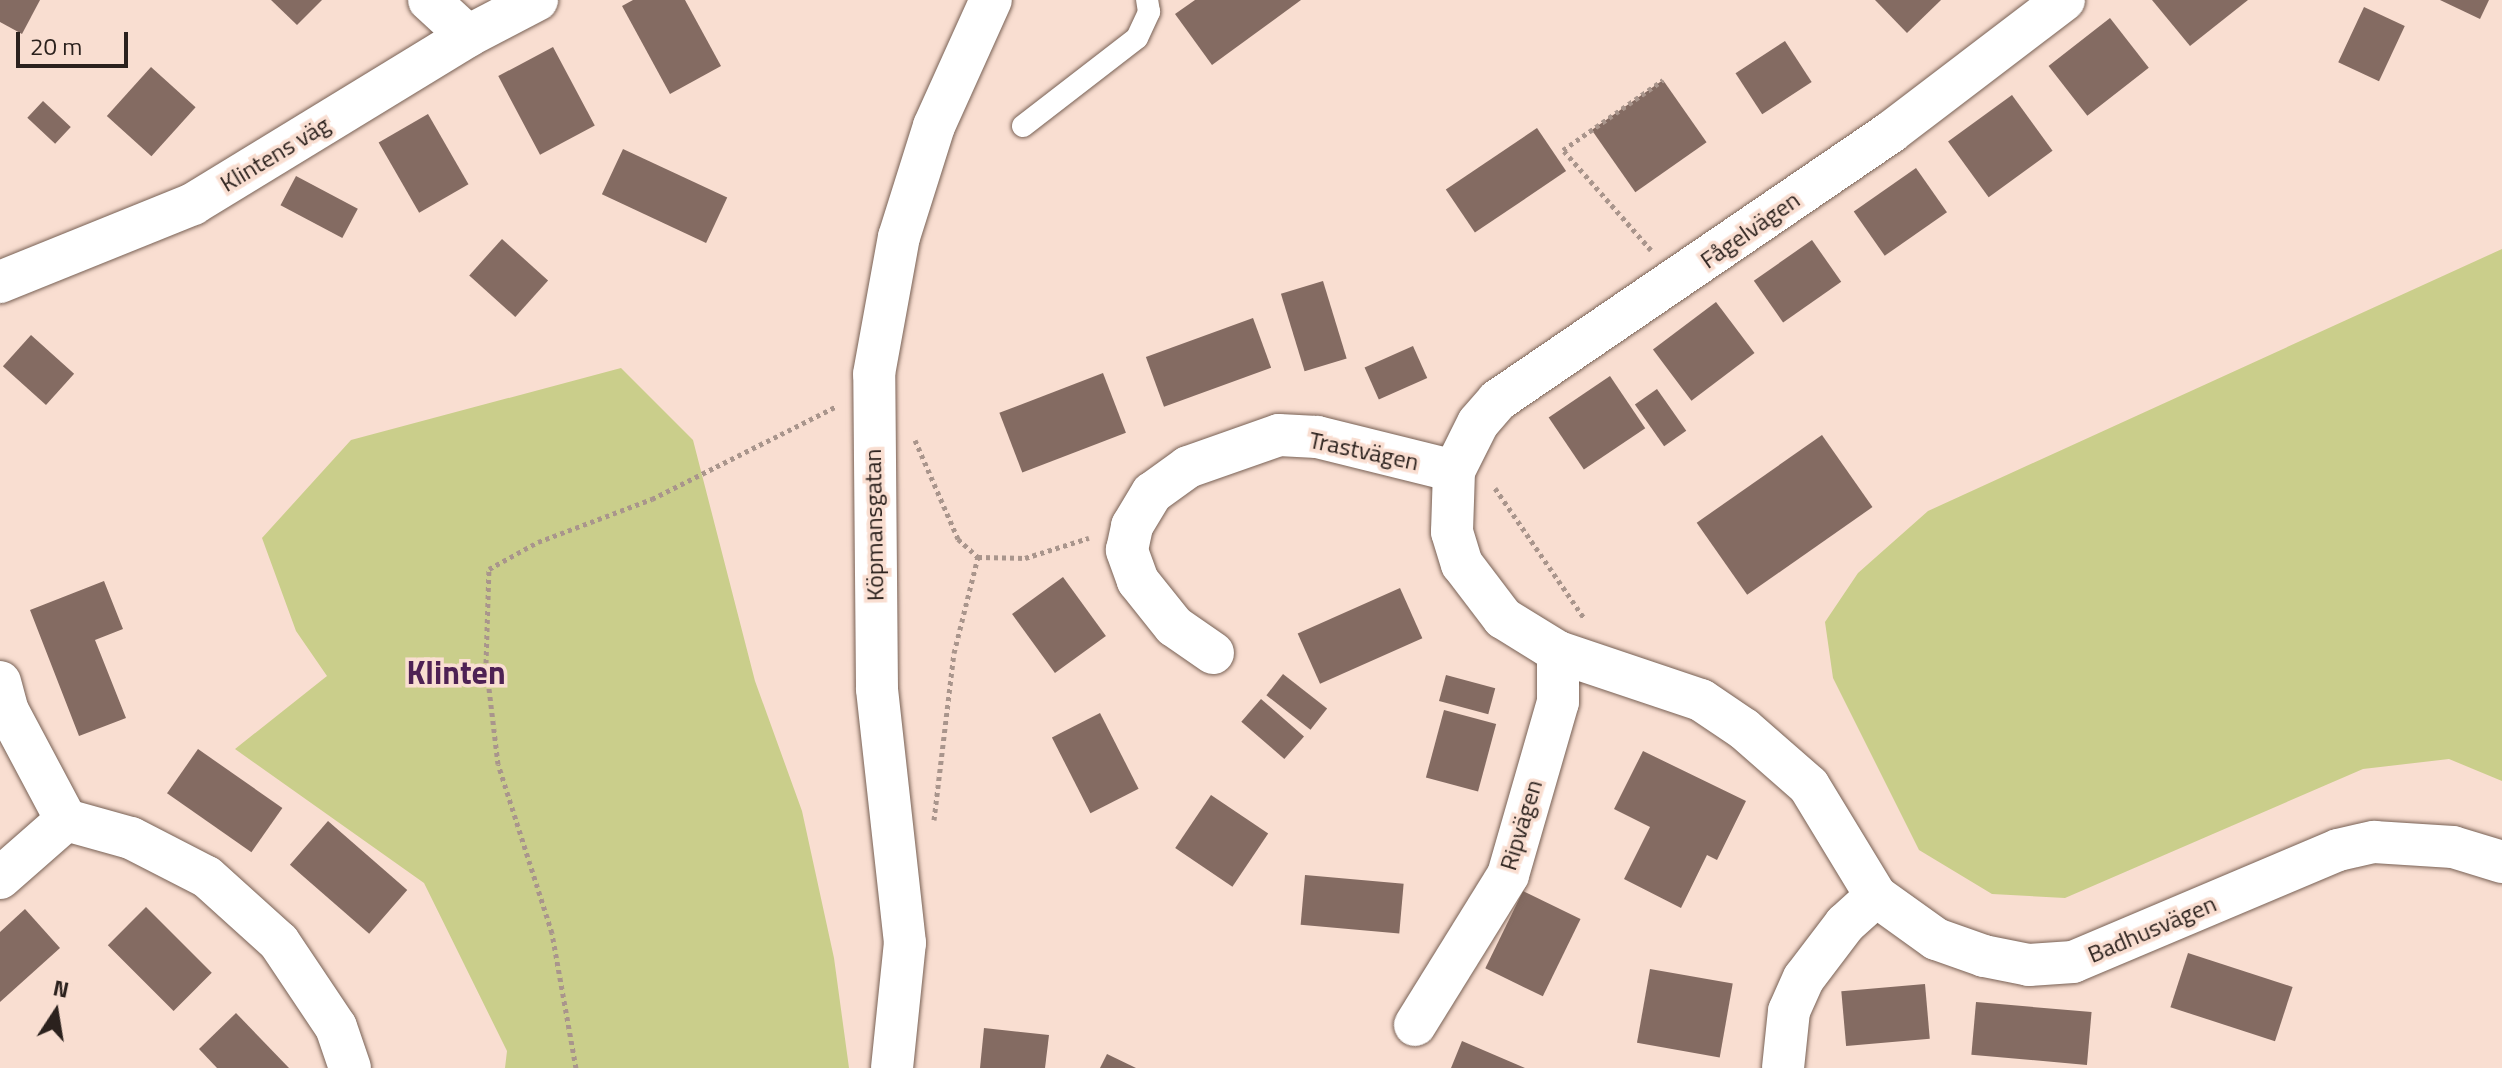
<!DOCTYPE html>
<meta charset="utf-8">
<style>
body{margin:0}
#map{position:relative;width:2502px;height:1068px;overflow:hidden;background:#f9ded1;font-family:"Titillium Web",sans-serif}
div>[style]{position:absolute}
.green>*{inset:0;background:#cace8b}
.building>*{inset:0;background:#846b62;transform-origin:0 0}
.path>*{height:5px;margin-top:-2.5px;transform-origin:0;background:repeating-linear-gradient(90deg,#a9958c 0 4px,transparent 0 8px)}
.roads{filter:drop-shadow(0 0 2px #786155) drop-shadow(0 0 2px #786155)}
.service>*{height:22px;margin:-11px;padding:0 11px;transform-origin:11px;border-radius:11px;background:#fff}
.minor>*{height:42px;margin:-21px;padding:0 21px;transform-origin:21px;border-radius:21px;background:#fff}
span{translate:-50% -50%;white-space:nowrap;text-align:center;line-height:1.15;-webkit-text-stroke:7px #f9ded1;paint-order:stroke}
.street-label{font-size:24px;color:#2b211d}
.district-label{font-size:32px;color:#4e2154;font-weight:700}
.north{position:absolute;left:16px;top:972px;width:80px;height:80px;-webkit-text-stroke:6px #f9ded1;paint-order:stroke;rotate:12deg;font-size:22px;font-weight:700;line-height:32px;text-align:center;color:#2b211d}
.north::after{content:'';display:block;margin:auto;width:28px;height:36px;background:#2b211d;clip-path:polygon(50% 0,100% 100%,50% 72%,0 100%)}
.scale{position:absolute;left:16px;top:32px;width:112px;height:36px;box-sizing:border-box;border:4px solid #2b211d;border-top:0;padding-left:10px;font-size:24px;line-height:28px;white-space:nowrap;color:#2b211d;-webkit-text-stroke:6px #f9ded1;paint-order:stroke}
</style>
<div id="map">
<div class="green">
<i style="clip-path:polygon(2502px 249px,2502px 781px,2449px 759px,2363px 769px,2065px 898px,1992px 894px,1919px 850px,1833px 678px,1825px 622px,1858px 573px,1928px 511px)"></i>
<i style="clip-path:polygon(621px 368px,693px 440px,755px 681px,802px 811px,834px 958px,849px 1068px,505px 1068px,507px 1051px,424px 883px,235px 749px,327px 676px,296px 631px,262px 538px,351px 440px)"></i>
</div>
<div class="building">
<i style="clip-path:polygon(0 0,40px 0,22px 34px,0 22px)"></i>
<i style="clip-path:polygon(271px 0,322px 0,297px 25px)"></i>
<i style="clip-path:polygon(633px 0,685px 0,721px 66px,670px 94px,622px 6px)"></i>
<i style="clip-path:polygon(1195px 0,1301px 0,1212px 65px,1175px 14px)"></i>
<i style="clip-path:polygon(1875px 0,1941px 0,1907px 33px)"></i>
<i style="clip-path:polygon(2152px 0,2248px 0,2190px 46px)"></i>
<i style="clip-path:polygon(2440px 0,2489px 0,2480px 19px)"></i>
<i style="left:2364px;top:7px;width:45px;height:61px;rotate:25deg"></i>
<i style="left:2110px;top:18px;width:63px;height:78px;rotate:52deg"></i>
<i style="left:1785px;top:41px;width:49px;height:59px;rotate:57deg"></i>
<i style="left:553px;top:47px;width:89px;height:62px;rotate:62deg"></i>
<i style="left:151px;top:67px;width:60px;height:66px;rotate:42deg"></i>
<i style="left:1663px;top:80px;width:76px;height:87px;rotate:55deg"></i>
<i style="left:2012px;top:95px;width:69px;height:79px;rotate:54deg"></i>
<i style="left:43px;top:101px;width:38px;height:23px;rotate:43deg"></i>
<i style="left:428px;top:114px;width:81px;height:57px;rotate:60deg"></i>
<i style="left:1537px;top:128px;width:52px;height:110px;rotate:56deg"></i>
<i style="left:623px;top:149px;width:115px;height:50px;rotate:25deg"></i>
<i style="left:1916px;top:168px;width:54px;height:76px;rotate:55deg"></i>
<i style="left:296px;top:176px;width:70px;height:33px;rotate:28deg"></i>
<i style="left:502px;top:239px;width:62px;height:49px;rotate:42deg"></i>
<i style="left:1812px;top:240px;width:51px;height:71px;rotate:55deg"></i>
<i style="left:1323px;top:281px;width:81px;height:44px;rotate:73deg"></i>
<i style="left:1716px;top:302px;width:64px;height:79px;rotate:53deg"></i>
<i style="left:1253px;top:318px;width:53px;height:114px;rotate:70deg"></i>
<i style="left:31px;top:335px;width:58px;height:42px;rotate:42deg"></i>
<i style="left:1413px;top:346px;width:35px;height:53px;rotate:66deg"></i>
<i style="left:1103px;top:373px;width:64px;height:111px;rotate:69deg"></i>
<i style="left:1610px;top:376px;width:63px;height:74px;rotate:56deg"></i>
<i style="left:1657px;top:389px;width:51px;height:27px;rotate:55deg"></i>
<i style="left:1822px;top:435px;width:88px;height:153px;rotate:55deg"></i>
<i style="left:1063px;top:577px;width:73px;height:63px;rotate:54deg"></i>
<i style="clip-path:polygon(104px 581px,123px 629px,95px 640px,126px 718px,79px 736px,30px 610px)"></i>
<i style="left:1400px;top:588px;width:55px;height:112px;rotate:66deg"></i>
<i style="left:1283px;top:674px;width:56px;height:27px;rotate:38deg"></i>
<i style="left:1446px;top:675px;width:51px;height:27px;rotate:15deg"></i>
<i style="left:1261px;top:699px;width:57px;height:30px;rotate:41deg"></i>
<i style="left:1444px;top:710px;width:54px;height:70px;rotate:15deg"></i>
<i style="left:1100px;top:713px;width:85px;height:54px;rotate:63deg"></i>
<i style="left:198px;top:749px;width:103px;height:54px;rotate:35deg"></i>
<i style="clip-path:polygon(1643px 751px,1746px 801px,1717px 860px,1707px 855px,1681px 908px,1624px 879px,1650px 827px,1614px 809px)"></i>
<i style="left:1211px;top:795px;width:69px;height:64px;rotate:34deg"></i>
<i style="left:328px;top:821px;width:105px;height:58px;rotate:41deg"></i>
<i style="left:1305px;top:875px;width:99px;height:50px;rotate:5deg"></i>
<i style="left:1523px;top:891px;width:64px;height:86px;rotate:26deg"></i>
<i style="left:146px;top:907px;width:93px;height:54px;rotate:45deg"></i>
<i style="clip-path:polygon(25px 909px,60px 948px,0 1002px,0 932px)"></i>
<i style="left:2188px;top:953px;width:110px;height:57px;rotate:18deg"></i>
<i style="left:1650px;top:969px;width:84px;height:75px;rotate:10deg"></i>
<i style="left:1925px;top:984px;width:55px;height:84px;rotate:85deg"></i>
<i style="left:1976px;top:1002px;width:116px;height:53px;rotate:5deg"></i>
<i style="clip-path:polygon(236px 1013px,289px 1068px,217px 1068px,199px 1049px)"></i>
<i style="clip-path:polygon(984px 1028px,1049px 1035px,1045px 1068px,980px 1068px)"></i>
<i style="clip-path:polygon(1462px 1041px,1525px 1068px,1451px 1068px)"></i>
<i style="clip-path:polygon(1107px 1054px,1136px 1068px,1100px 1068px)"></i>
</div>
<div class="path">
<i style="left:1651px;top:250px;width:133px;rotate:-131.3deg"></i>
<i style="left:1563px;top:150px;width:122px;rotate:-35deg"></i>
<i style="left:915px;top:440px;width:108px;rotate:66.5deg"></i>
<i style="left:958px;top:539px;width:27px;rotate:42deg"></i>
<i style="left:978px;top:557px;width:47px;rotate:1.2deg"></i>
<i style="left:1025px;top:558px;width:67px;rotate:-17.4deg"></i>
<i style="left:1495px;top:488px;width:158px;rotate:55.6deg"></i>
<i style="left:934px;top:820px;width:168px;rotate:-83.2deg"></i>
<i style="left:954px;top:653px;width:99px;rotate:-76deg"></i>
<i style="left:576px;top:1068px;width:137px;rotate:-100.1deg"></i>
<i style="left:552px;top:933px;width:177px;rotate:-107.7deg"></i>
<i style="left:498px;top:764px;width:102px;rotate:-96.8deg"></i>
<i style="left:486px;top:663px;width:94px;rotate:-88.2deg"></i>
<i style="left:489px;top:569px;width:56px;rotate:-28.9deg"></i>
<i style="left:538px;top:542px;width:122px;rotate:-20.7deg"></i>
<i style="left:652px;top:499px;width:207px;rotate:-26.7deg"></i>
</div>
<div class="roads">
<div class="service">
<i style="left:1023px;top:126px;width:144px;rotate:-37.7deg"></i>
<i style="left:1137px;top:38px;width:29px;rotate:-65deg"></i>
<i style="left:1149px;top:12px;width:12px;rotate:-99deg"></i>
</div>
<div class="minor">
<i style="left:429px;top:0;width:53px;rotate:42.7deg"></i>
<i style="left:2064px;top:0;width:218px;rotate:142.7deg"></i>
<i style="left:1891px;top:132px;width:476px;rotate:145.7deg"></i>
<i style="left:1498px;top:400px;width:30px;rotate:131deg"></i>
<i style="left:1478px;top:423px;width:54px;rotate:116.6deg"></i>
<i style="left:1454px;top:471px;width:61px;rotate:91.9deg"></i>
<i style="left:1452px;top:532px;width:34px;rotate:73deg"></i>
<i style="left:1462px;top:564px;width:68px;rotate:52.8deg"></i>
<i style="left:1503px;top:618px;width:65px;rotate:31.7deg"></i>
<i style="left:1558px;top:652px;width:151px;rotate:18.6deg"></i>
<i style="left:1701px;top:700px;width:52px;rotate:34deg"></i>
<i style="left:1744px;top:729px;width:86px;rotate:41.2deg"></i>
<i style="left:1809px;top:786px;width:129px;rotate:58.7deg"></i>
<i style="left:1876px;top:896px;width:74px;rotate:35.6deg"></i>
<i style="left:1936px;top:939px;width:51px;rotate:19.5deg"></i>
<i style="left:1984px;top:956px;width:46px;rotate:11.3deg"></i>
<i style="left:2029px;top:965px;width:44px;rotate:-3.9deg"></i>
<i style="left:2073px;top:962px;width:288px;rotate:-22.9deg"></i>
<i style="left:2338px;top:850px;width:37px;rotate:-13deg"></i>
<i style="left:2374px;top:842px;width:79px;rotate:3.6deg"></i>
<i style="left:2453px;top:847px;width:51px;rotate:17deg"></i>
<i style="left:0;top:282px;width:208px;rotate:-22deg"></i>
<i style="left:193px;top:204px;width:322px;rotate:-31.4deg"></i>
<i style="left:468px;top:36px;width:78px;rotate:-27.6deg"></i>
<i style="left:1213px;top:653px;width:47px;rotate:-145.3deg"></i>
<i style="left:1174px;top:626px;width:58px;rotate:-128.7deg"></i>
<i style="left:1138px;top:581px;width:33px;rotate:-110deg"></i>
<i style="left:1127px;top:550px;width:25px;rotate:-78deg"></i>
<i style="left:1132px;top:526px;width:39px;rotate:-59deg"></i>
<i style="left:1152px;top:493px;width:44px;rotate:-35.8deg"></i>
<i style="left:1188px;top:467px;width:96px;rotate:-19.4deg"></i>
<i style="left:1279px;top:435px;width:38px;rotate:3deg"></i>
<i style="left:1317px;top:437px;width:141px;rotate:13.9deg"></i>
<i style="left:0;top:682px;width:28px;rotate:75deg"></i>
<i style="left:7px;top:709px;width:126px;rotate:62deg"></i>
<i style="left:66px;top:820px;width:67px;rotate:15.5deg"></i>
<i style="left:131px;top:838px;width:85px;rotate:27.2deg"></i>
<i style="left:207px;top:877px;width:97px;rotate:42.1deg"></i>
<i style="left:279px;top:942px;width:102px;rotate:56.2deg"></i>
<i style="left:336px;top:1027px;width:43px;rotate:71.1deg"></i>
<i style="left:0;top:878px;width:88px;rotate:-41.3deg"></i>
<i style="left:1415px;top:1025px;width:176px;rotate:-58.2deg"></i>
<i style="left:1508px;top:875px;width:180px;rotate:-73.9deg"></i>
<i style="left:1558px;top:702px;width:50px;rotate:-90deg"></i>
<i style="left:892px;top:1068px;width:126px;rotate:-84.1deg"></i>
<i style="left:905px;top:943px;width:256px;rotate:-96.3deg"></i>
<i style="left:877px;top:689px;width:315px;rotate:-90.5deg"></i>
<i style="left:874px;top:374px;width:139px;rotate:-79.7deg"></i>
<i style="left:899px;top:237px;width:116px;rotate:-72.5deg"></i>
<i style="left:934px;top:126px;width:138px;rotate:-65.7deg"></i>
<i style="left:1783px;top:1068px;width:57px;rotate:-84deg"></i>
<i style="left:1789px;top:1011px;width:36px;rotate:-66deg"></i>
<i style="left:1804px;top:978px;width:68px;rotate:-52.8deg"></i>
<i style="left:1845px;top:924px;width:42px;rotate:-42.1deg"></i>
</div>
</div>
<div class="street-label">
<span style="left:275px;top:154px;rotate:-31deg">Klintens väg</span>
<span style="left:1750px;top:230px;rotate:-35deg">Fågelvägen</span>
<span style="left:1364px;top:451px;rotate:12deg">Trastvägen</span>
<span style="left:874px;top:525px;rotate:-91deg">Köpmansgatan</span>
<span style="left:1521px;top:825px;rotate:-73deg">Ripvägen</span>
<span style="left:2152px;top:929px;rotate:-23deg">Badhusvägen</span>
</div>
<div class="district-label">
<span style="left:456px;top:672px">Klinten</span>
</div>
<div class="north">N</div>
<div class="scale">20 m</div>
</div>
